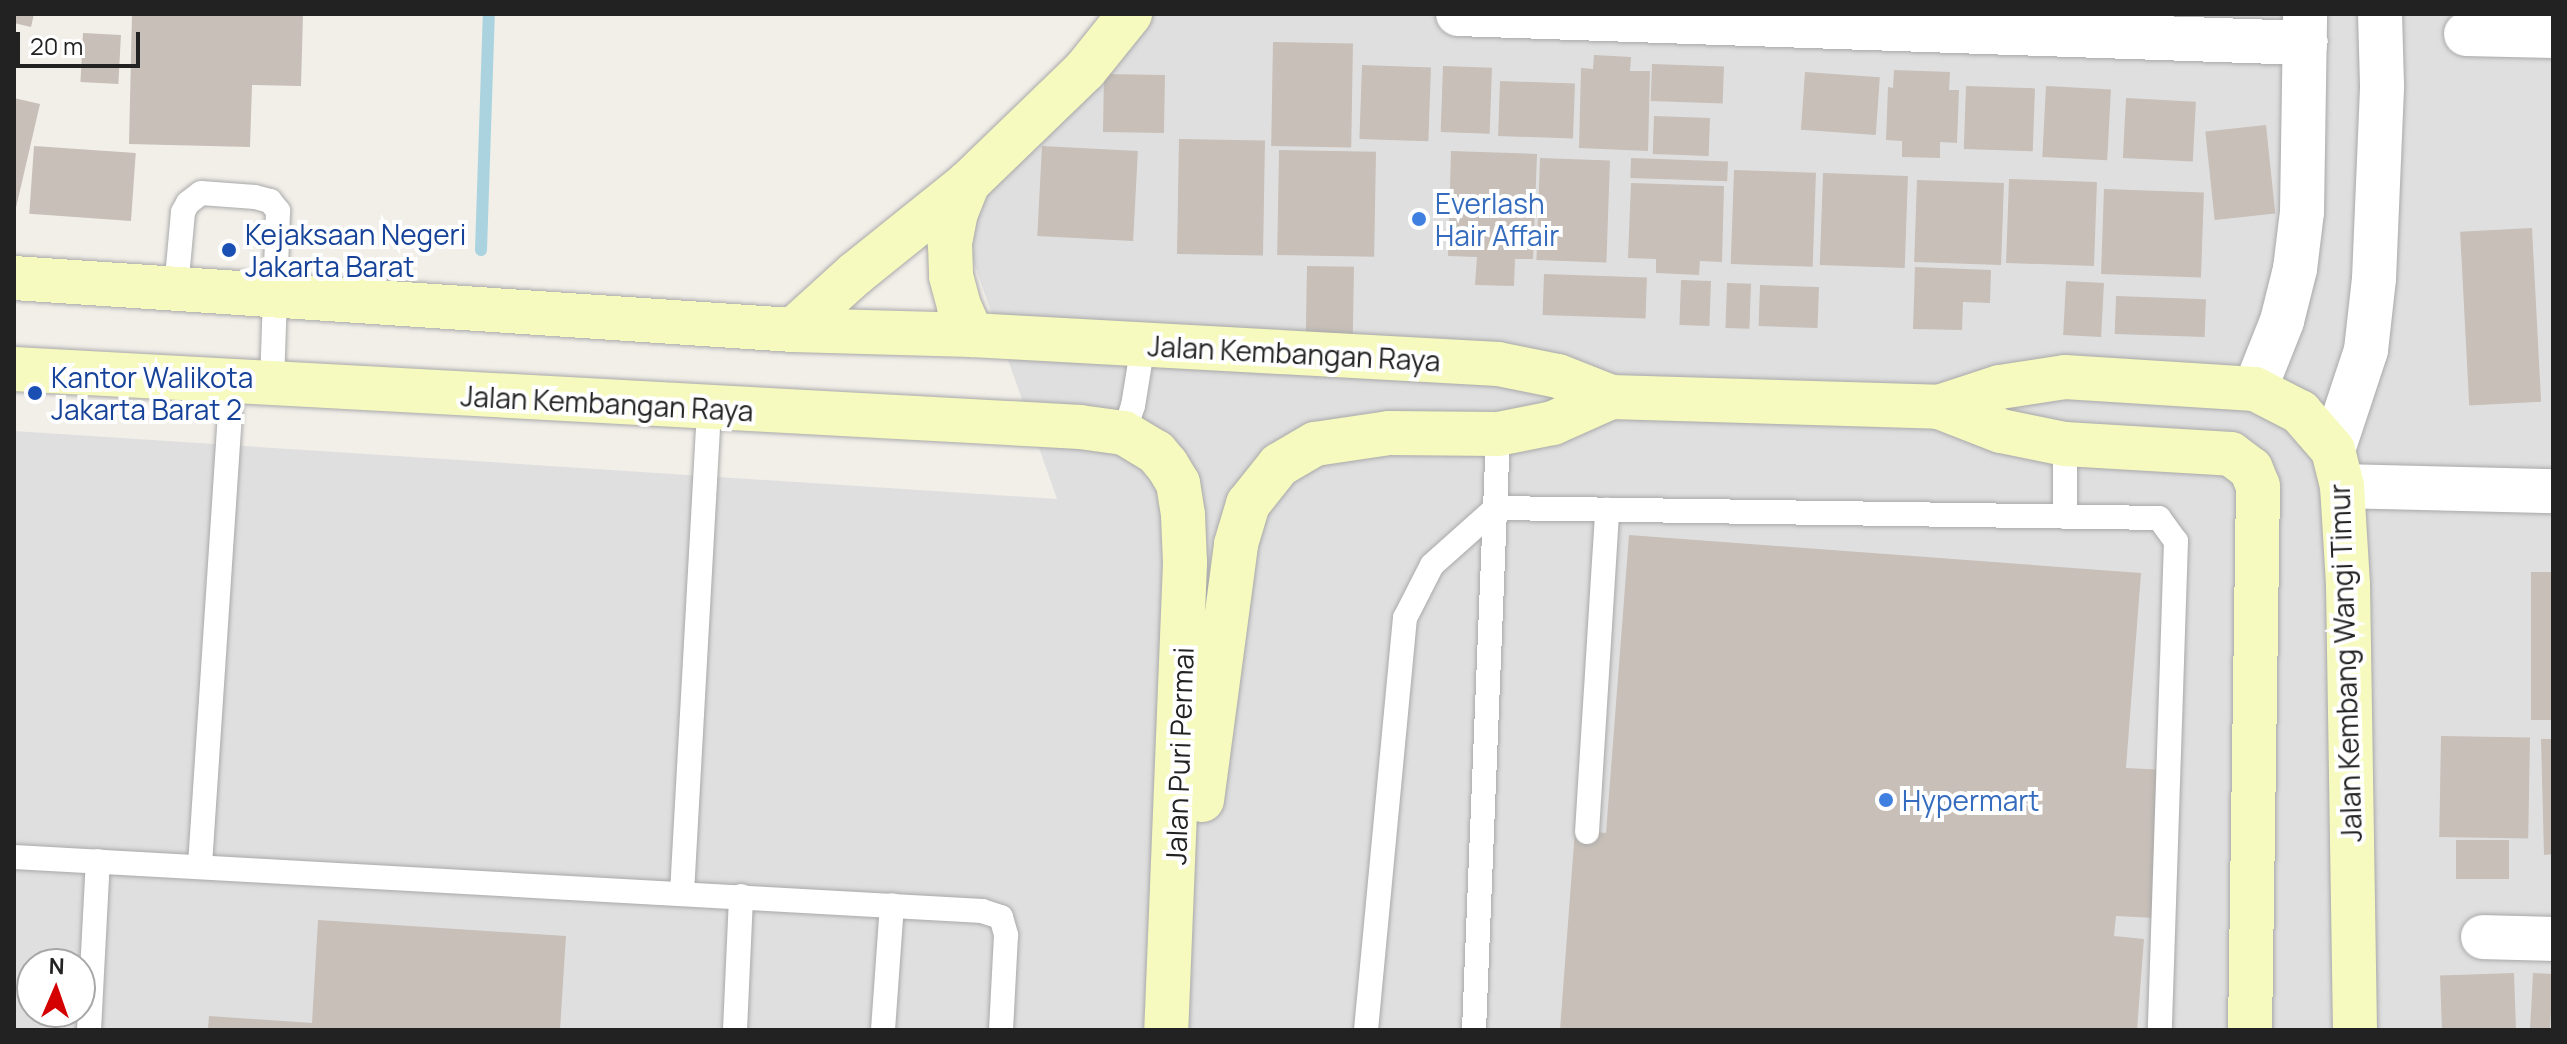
<!DOCTYPE html>
<style>
body{margin:0}
#map{position:relative;width:2567px;height:1044px;overflow:hidden;background:#f2efe9;font-family:Manrope,sans-serif}
div>[style]{position:absolute}
.residential>*{inset:0;background:#e0dfdf}
.stream>*{height:12px;margin:-6px;padding:0 6px;transform-origin:6px;border-radius:6px;background:#aad3df}
.building>*{inset:0;background:#c7bfb8;transform-origin:0 0}
.roads{filter:drop-shadow(0 0 2px #a9a9a9) drop-shadow(0 0 2px #a9a9a9)}
.lane>*{height:24px;margin:-12px;padding:0 12px;transform-origin:12px;border-radius:12px;background:#fff}
.street>*{height:44px;margin:-22px;padding:0 22px;transform-origin:22px;border-radius:22px;background:#fff}
.secondary>*{height:44px;margin:-22px;padding:0 22px;transform-origin:22px;border-radius:22px;background:#f7fabf}
.dots>*{width:22px;height:22px;translate:-50% -50%;box-sizing:border-box;border:4px solid #fff;border-radius:50%}
span{translate:-50% -50%;white-space:nowrap;text-align:center;line-height:1.15;-webkit-text-stroke:8px #fff;paint-order:stroke}
.shop-label{font-size:28px;color:#366cbe}
.left{translate:0 -50%;text-align:left}
.transit-label{font-size:28px;color:#164399}
.street-label{font-size:28px;color:#222}
.frame{position:absolute;inset:0;border:16px solid #222;pointer-events:none}
.north{position:absolute;left:16px;top:948px;width:80px;height:80px;box-sizing:border-box;background:#fff;border:2px solid #a7a7a7;border-radius:50%;rotate:2deg;font-size:22px;font-weight:700;line-height:32px;text-align:center;color:#222}
.north::after{content:'';display:block;margin:auto;width:28px;height:36px;background:#d40000;clip-path:polygon(50% 0,100% 100%,50% 72%,0 100%)}
.scale{position:absolute;left:16px;top:32px;width:124px;height:36px;box-sizing:border-box;border:4px solid #222;border-top:0;padding-left:10px;font-size:24px;line-height:28px;white-space:nowrap;color:#222;-webkit-text-stroke:6px #fff;paint-order:stroke}
</style>
<div id="map">
<div class="residential">
<i style="clip-path:polygon(evenodd,1130px 14px,2553px 14px,2553px 1030px,14px 1030px,14px 431px,1057px 499px,956px 212px,1130px 14px,32px 964px,80px 964px,80px 1012px,32px 1012px,32px 964px)"></i>
</div>
<div class="stream">
<i style="left:481px;top:250px;width:236px;rotate:-88.1deg"></i>
</div>
<div class="building">
<i style="clip-path:polygon(14px 14px,34px 14px,31px 27px,14px 23px)"></i>
<i style="clip-path:polygon(132px 14px,303px 14px,301px 86px,252px 85px,250px 147px,129px 144px)"></i>
<i style="left:83px;top:33px;width:38px;height:49px;rotate:3deg"></i>
<i style="left:1273px;top:42px;width:80px;height:104px;rotate:1deg"></i>
<i style="clip-path:polygon(1594px 55px,1631px 57px,1630px 71px,1650px 71px,1648px 151px,1579px 148px,1581px 68px,1593px 69px)"></i>
<i style="left:1652px;top:64px;width:72px;height:37px;rotate:2deg"></i>
<i style="left:1362px;top:65px;width:69px;height:74px;rotate:2deg"></i>
<i style="left:1443px;top:66px;width:49px;height:66px;rotate:2deg"></i>
<i style="clip-path:polygon(1894px 70px,1950px 72px,1949px 90px,1959px 90px,1957px 143px,1940px 142px,1940px 158px,1902px 157px,1902px 141px,1886px 140px,1888px 87px,1893px 88px)"></i>
<i style="left:1805px;top:72px;width:75px;height:58px;rotate:4deg"></i>
<i style="left:1104px;top:74px;width:61px;height:58px;rotate:1deg"></i>
<i style="left:1500px;top:81px;width:75px;height:55px;rotate:2deg"></i>
<i style="left:1966px;top:86px;width:69px;height:63px;rotate:2deg"></i>
<i style="left:2046px;top:86px;width:65px;height:71px;rotate:3deg"></i>
<i style="clip-path:polygon(14px 98px,40px 104px,15px 212px,14px 211px)"></i>
<i style="left:2126px;top:98px;width:70px;height:60px;rotate:3deg"></i>
<i style="left:1654px;top:116px;width:56px;height:38px;rotate:2deg"></i>
<i style="left:2266px;top:125px;width:89px;height:61px;rotate:84deg"></i>
<i style="left:1179px;top:139px;width:86px;height:115px;rotate:1deg"></i>
<i style="left:34px;top:146px;width:102px;height:68px;rotate:4deg"></i>
<i style="left:1042px;top:146px;width:96px;height:90px;rotate:3deg"></i>
<i style="left:1279px;top:150px;width:97px;height:105px;rotate:1deg"></i>
<i style="clip-path:polygon(1451px 151px,1537px 154px,1533px 259px,1515px 259px,1514px 286px,1475px 285px,1477px 257px,1448px 256px)"></i>
<i style="left:1540px;top:158px;width:70px;height:102px;rotate:2deg"></i>
<i style="left:1631px;top:158px;width:97px;height:20px;rotate:2deg"></i>
<i style="left:1734px;top:170px;width:82px;height:94px;rotate:2deg"></i>
<i style="left:1823px;top:173px;width:85px;height:92px;rotate:2deg"></i>
<i style="left:2009px;top:179px;width:88px;height:84px;rotate:2deg"></i>
<i style="left:1917px;top:180px;width:87px;height:82px;rotate:2deg"></i>
<i style="clip-path:polygon(1631px 183px,1724px 186px,1722px 262px,1700px 261px,1699px 275px,1656px 273px,1656px 259px,1628px 258px)"></i>
<i style="left:2104px;top:189px;width:100px;height:85px;rotate:2deg"></i>
<i style="left:2532px;top:228px;width:174px;height:72px;rotate:87deg"></i>
<i style="left:1307px;top:266px;width:47px;height:68px;rotate:1deg"></i>
<i style="clip-path:polygon(1915px 267px,1991px 270px,1990px 303px,1963px 302px,1962px 330px,1913px 329px)"></i>
<i style="left:1544px;top:274px;width:103px;height:41px;rotate:2deg"></i>
<i style="left:1681px;top:280px;width:30px;height:45px;rotate:2deg"></i>
<i style="left:2066px;top:281px;width:38px;height:54px;rotate:3deg"></i>
<i style="left:1727px;top:283px;width:24px;height:45px;rotate:2deg"></i>
<i style="left:1760px;top:285px;width:59px;height:41px;rotate:2deg"></i>
<i style="left:2116px;top:296px;width:90px;height:38px;rotate:2deg"></i>
<i style="clip-path:polygon(1629px 535px,2141px 573px,2126px 768px,2166px 770px,2155px 918px,2116px 916px,2114px 936px,2144px 939px,2137px 1030px,1560px 1030px,1575px 830px,1606px 833px)"></i>
<i style="left:2531px;top:572px;width:22px;height:148px"></i>
<i style="left:2441px;top:736px;width:89px;height:101px;rotate:1deg"></i>
<i style="clip-path:polygon(2541px 739px,2553px 739px,2553px 854px,2544px 855px)"></i>
<i style="left:2456px;top:840px;width:53px;height:39px"></i>
<i style="clip-path:polygon(318px 920px,566px 936px,560px 1030px,208px 1030px,209px 1016px,312px 1023px)"></i>
<i style="left:2514px;top:973px;width:57px;height:74px;rotate:88deg"></i>
<i style="left:2533px;top:973px;width:20px;height:57px;rotate:3deg"></i>
</div>
<div class="roads">
<div class="lane">
<i style="left:176px;top:289px;width:77px;rotate:-84.8deg"></i>
<i style="left:183px;top:212px;width:10px;rotate:-61deg"></i>
<i style="left:188px;top:203px;width:16px;rotate:-38deg"></i>
<i style="left:201px;top:193px;width:54px;rotate:4.2deg"></i>
<i style="left:255px;top:197px;width:16px;rotate:15deg"></i>
<i style="left:270px;top:201px;width:13px;rotate:51deg"></i>
<i style="left:278px;top:211px;width:174px;rotate:92deg"></i>
<i style="left:1124px;top:433px;width:28px;rotate:-72deg"></i>
<i style="left:1133px;top:406px;width:63px;rotate:-80.8deg"></i>
<i style="left:2065px;top:444px;width:73px;rotate:90deg"></i>
<i style="left:1587px;top:832px;width:323px;rotate:-86.4deg"></i>
<i style="left:14px;top:857px;width:970px;rotate:3.19deg"></i>
<i style="left:982px;top:911px;width:20px;rotate:18deg"></i>
<i style="left:1001px;top:917px;width:19px;rotate:74deg"></i>
<i style="left:1006px;top:935px;width:95px;rotate:93deg"></i>
<i style="left:200px;top:865px;width:483px;rotate:-86.2deg"></i>
<i style="left:682px;top:893px;width:486px;rotate:-86.8deg"></i>
<i style="left:89px;top:1030px;width:169px;rotate:-87deg"></i>
<i style="left:735px;top:1030px;width:134px;rotate:-87.4deg"></i>
<i style="left:883px;top:1030px;width:125px;rotate:-85.9deg"></i>
<i style="left:1366px;top:1030px;width:414px;rotate:-84.6deg"></i>
<i style="left:1405px;top:618px;width:59px;rotate:-63deg"></i>
<i style="left:1432px;top:565px;width:86px;rotate:-41.7deg"></i>
<i style="left:1496px;top:508px;width:663px;rotate:0.86deg"></i>
<i style="left:2159px;top:518px;width:29px;rotate:54deg"></i>
<i style="left:2176px;top:541px;width:489px;rotate:91.9deg"></i>
<i style="left:1474px;top:1030px;width:596px;rotate:-87.69deg"></i>
</div>
<div class="street">
<i style="left:1458px;top:14px;width:848px;rotate:1.96deg"></i>
<i style="left:2466px;top:34px;width:87px;rotate:1.3deg"></i>
<i style="left:2255px;top:389px;width:73px;rotate:-68.3deg"></i>
<i style="left:2282px;top:321px;width:54px;rotate:-76deg"></i>
<i style="left:2295px;top:269px;width:57px;rotate:-83deg"></i>
<i style="left:2302px;top:212px;width:196px;rotate:-89.1deg"></i>
<i style="left:2333px;top:450px;width:105px;rotate:-71.7deg"></i>
<i style="left:2366px;top:350px;width:71px;rotate:-83.6deg"></i>
<i style="left:2374px;top:279px;width:194px;rotate:-87.6deg"></i>
<i style="left:2382px;top:85px;width:71px;rotate:-91.6deg"></i>
<i style="left:2342px;top:486px;width:211px;rotate:1.4deg"></i>
<i style="left:2483px;top:937px;width:70px;rotate:1.6deg"></i>
</div>
<div class="secondary">
<i style="left:968px;top:183px;width:31px;rotate:112deg"></i>
<i style="left:956px;top:212px;width:33px;rotate:101deg"></i>
<i style="left:950px;top:244px;width:32px;rotate:88deg"></i>
<i style="left:951px;top:276px;width:31px;rotate:75deg"></i>
<i style="left:959px;top:306px;width:32px;rotate:66deg"></i>
<i style="left:14px;top:278px;width:781px;rotate:3.82deg"></i>
<i style="left:793px;top:330px;width:179px;rotate:1.6deg"></i>
<i style="left:972px;top:335px;width:527px;rotate:3.16deg"></i>
<i style="left:1498px;top:364px;width:61px;rotate:11.3deg"></i>
<i style="left:1558px;top:376px;width:57px;rotate:21.6deg"></i>
<i style="left:1611px;top:397px;width:328px;rotate:1.7deg"></i>
<i style="left:1939px;top:407px;width:66px;rotate:21.2deg"></i>
<i style="left:2001px;top:431px;width:65px;rotate:11.5deg"></i>
<i style="left:2065px;top:444px;width:166px;rotate:3.4deg"></i>
<i style="left:2231px;top:454px;width:25px;rotate:37deg"></i>
<i style="left:2251px;top:469px;width:18px;rotate:68deg"></i>
<i style="left:2258px;top:486px;width:544px;rotate:90.84deg"></i>
<i style="left:793px;top:330px;width:84px;rotate:-42.1deg"></i>
<i style="left:855px;top:274px;width:145px;rotate:-38.8deg"></i>
<i style="left:968px;top:183px;width:163px;rotate:-44deg"></i>
<i style="left:1085px;top:70px;width:72px;rotate:-51.2deg"></i>
<i style="left:14px;top:369px;width:1068px;rotate:3.11deg"></i>
<i style="left:1080px;top:427px;width:44px;rotate:7.8deg"></i>
<i style="left:1124px;top:433px;width:37px;rotate:31deg"></i>
<i style="left:1156px;top:452px;width:17px;rotate:50deg"></i>
<i style="left:1167px;top:465px;width:21px;rotate:59deg"></i>
<i style="left:1178px;top:483px;width:32px;rotate:81deg"></i>
<i style="left:1183px;top:515px;width:48px;rotate:87.6deg"></i>
<i style="left:1185px;top:563px;width:467px;rotate:92.3deg"></i>
<i style="left:1939px;top:407px;width:64px;rotate:-18.2deg"></i>
<i style="left:2000px;top:387px;width:66px;rotate:-8.7deg"></i>
<i style="left:2065px;top:377px;width:190px;rotate:3.6deg"></i>
<i style="left:2255px;top:389px;width:51px;rotate:27.1deg"></i>
<i style="left:2300px;top:412px;width:50px;rotate:49deg"></i>
<i style="left:2333px;top:450px;width:37px;rotate:76deg"></i>
<i style="left:2342px;top:486px;width:99px;rotate:86.5deg"></i>
<i style="left:2348px;top:585px;width:445px;rotate:89.1deg"></i>
<i style="left:1202px;top:800px;width:258px;rotate:-82.4deg"></i>
<i style="left:1236px;top:544px;width:42px;rotate:-73.3deg"></i>
<i style="left:1248px;top:504px;width:50px;rotate:-51.5deg"></i>
<i style="left:1279px;top:465px;width:42px;rotate:-30.3deg"></i>
<i style="left:1315px;top:444px;width:75px;rotate:-8.5deg"></i>
<i style="left:1389px;top:433px;width:109px;rotate:0.5deg"></i>
<i style="left:1498px;top:434px;width:56px;rotate:-11.3deg"></i>
<i style="left:1553px;top:423px;width:64px;rotate:-24.1deg"></i>
</div>
</div>
<div class="dots">
<i style="left:1419px;top:219px;background:#3f7fe0"></i>
<i style="left:229px;top:250px;background:#1a4fb4"></i>
<i style="left:35px;top:393px;background:#1a4fb4"></i>
<i style="left:1886px;top:800px;background:#3f7fe0"></i>
</div>
<div class="shop-label">
<span class="left" style="left:1435px;top:219px">Everlash<br>Hair Affair</span>
<span class="left" style="left:1902px;top:800px">Hypermart</span>
</div>
<div class="transit-label">
<span class="left" style="left:245px;top:250px">Kejaksaan Negeri<br>Jakarta Barat</span>
<span class="left" style="left:51px;top:393px">Kantor Walikota<br>Jakarta Barat 2</span>
</div>
<div class="street-label">
<span style="left:1294px;top:353px;rotate:3deg">Jalan Kembangan Raya</span>
<span style="left:607px;top:403px;rotate:3deg">Jalan Kembangan Raya</span>
<span style="left:2345px;top:663px;rotate:-92deg">Jalan Kembang Wangi Timur</span>
<span style="left:1179px;top:756px;rotate:-88deg">Jalan Puri Permai</span>
</div>
<div class="frame"></div>
<div class="north">N</div>
<div class="scale">20 m</div>
</div>
